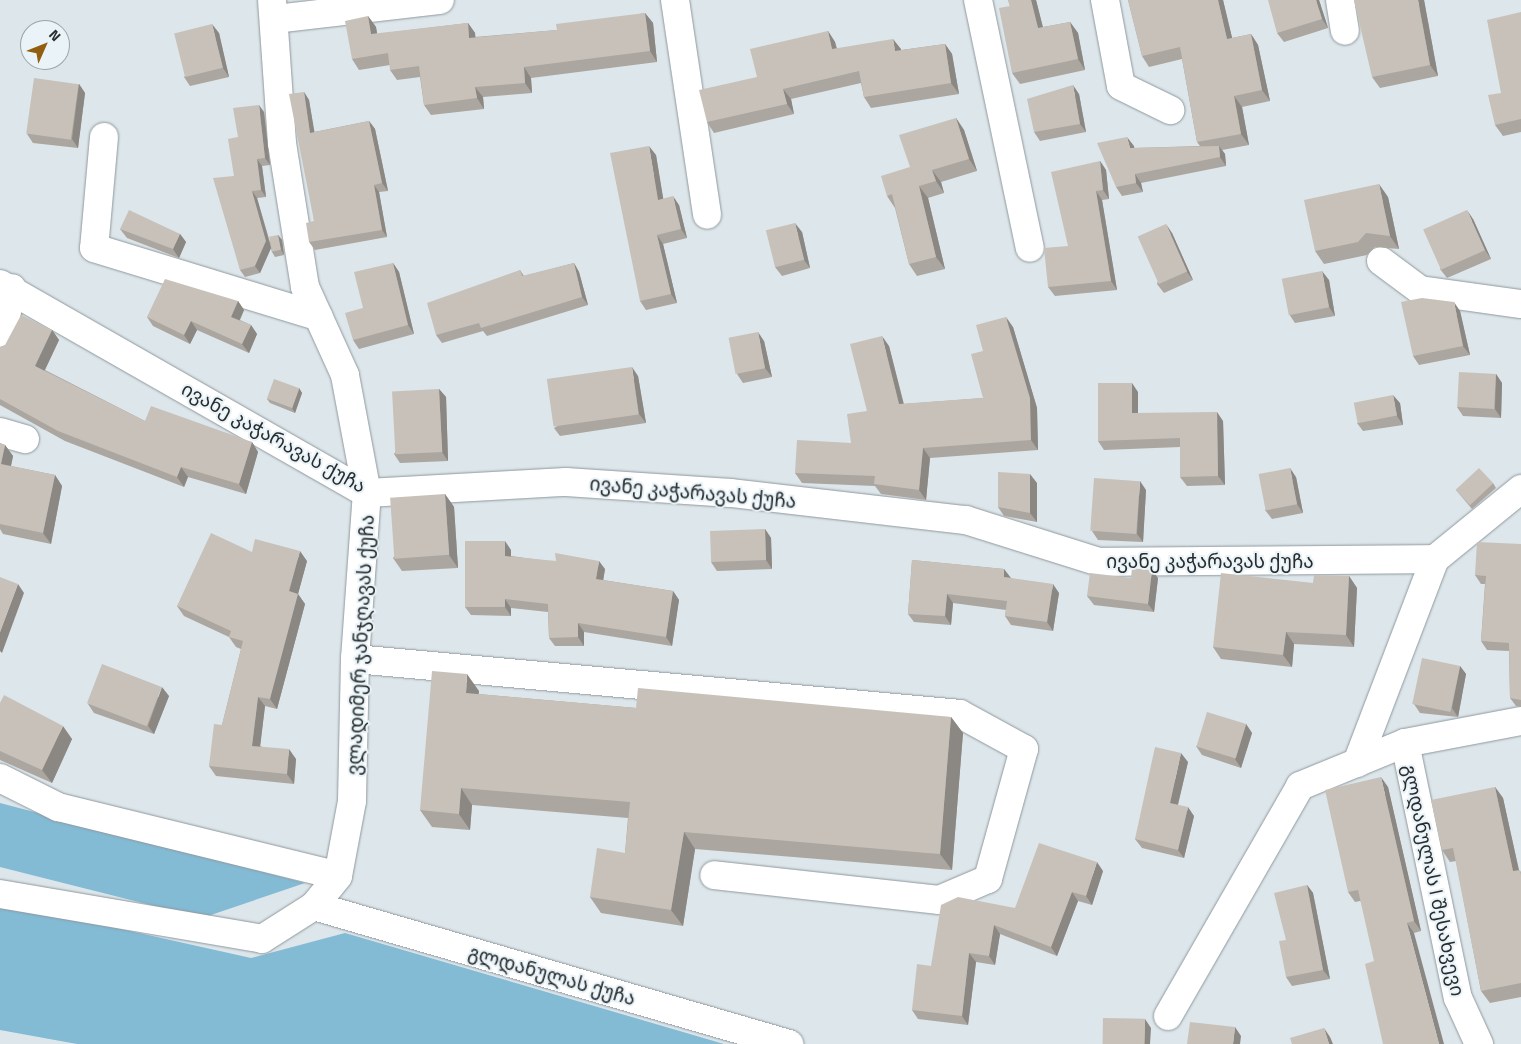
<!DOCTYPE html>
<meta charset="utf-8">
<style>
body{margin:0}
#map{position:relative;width:1521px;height:1044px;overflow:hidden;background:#dce6eb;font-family:"Titillium Web","Noto Sans Georgian",sans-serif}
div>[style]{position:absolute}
.forest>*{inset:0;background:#83bad4}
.roads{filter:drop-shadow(0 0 1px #8f989d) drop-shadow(0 0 1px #8f989d)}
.minor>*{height:28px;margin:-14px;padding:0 14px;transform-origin:14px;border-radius:14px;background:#fff}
.wall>*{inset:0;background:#aba69f}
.shaded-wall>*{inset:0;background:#8b8782}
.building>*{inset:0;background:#c7c1b9;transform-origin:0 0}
span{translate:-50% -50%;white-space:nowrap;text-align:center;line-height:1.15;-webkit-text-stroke:4px #e9f3f8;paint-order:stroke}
.street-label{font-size:19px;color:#282c2e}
.north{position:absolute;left:20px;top:20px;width:50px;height:50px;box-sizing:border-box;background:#e9f3f8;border:1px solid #9ca3a7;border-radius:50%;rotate:46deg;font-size:14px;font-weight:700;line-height:20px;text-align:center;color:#282c2e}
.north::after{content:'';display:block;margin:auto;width:18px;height:22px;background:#915f0f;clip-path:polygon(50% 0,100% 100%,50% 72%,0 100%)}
</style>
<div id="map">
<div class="forest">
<i style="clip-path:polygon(0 803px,305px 883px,202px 918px,0 867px)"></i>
<i style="clip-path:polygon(0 902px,251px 958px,345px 933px,724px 1044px,77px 1044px,0 1030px)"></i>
</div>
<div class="roads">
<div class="minor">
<i style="left:675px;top:0;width:217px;rotate:81.5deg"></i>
<i style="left:978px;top:0;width:253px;rotate:78.2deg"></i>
<i style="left:1105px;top:0;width:87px;rotate:79.5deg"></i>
<i style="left:1121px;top:86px;width:55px;rotate:26.1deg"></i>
<i style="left:1340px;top:0;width:31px;rotate:81deg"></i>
<i style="left:275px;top:19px;width:166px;rotate:-6.6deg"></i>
<i style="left:104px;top:137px;width:111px;rotate:95.1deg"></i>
<i style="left:94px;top:248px;width:235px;rotate:17deg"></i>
<i style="left:1381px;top:261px;width:49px;rotate:36.6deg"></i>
<i style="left:1420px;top:290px;width:102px;rotate:7.9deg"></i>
<i style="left:0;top:284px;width:422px;rotate:29.7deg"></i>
<i style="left:367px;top:493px;width:199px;rotate:-3.2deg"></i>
<i style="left:566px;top:482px;width:165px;rotate:3.8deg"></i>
<i style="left:731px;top:493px;width:237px;rotate:6.6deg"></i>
<i style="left:966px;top:520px;width:139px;rotate:17.5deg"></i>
<i style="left:1099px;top:562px;width:336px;rotate:-0.5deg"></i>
<i style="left:0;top:345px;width:58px;rotate:-78.1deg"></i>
<i style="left:0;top:432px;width:26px;rotate:16deg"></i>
<i style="left:355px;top:659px;width:607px;rotate:5.19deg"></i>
<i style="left:960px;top:714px;width:73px;rotate:28.7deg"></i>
<i style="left:1024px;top:749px;width:135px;rotate:105.5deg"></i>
<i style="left:988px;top:879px;width:53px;rotate:156.8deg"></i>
<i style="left:939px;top:900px;width:226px;rotate:-173.7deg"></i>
<i style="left:1405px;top:743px;width:260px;rotate:78.3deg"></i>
<i style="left:1458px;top:998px;width:51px;rotate:65.5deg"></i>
<i style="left:1357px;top:763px;width:218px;rotate:-69.1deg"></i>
<i style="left:1435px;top:559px;width:111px;rotate:-39.1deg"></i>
<i style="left:0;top:778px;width:65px;rotate:26.6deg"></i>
<i style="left:58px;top:807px;width:288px;rotate:13.8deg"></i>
<i style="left:0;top:894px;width:266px;rotate:9.7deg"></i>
<i style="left:262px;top:939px;width:62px;rotate:-32.4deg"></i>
<i style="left:314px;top:906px;width:38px;rotate:-51deg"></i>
<i style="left:338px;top:876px;width:76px;rotate:-79.4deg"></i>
<i style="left:352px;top:801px;width:142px;rotate:-88.8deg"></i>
<i style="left:355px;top:659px;width:166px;rotate:-85.9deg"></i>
<i style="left:367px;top:493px;width:120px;rotate:-100.6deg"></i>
<i style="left:345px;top:375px;width:97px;rotate:-114.4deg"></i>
<i style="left:305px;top:287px;width:146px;rotate:-99.1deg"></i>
<i style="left:282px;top:143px;width:143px;rotate:-94deg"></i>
<i style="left:314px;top:906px;width:495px;rotate:16.2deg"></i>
<i style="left:1168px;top:1016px;width:265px;rotate:-60.1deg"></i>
<i style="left:1300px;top:786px;width:113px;rotate:-22.3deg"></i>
<i style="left:1405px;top:743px;width:118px;rotate:-10.7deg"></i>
</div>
</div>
<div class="wall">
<i style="clip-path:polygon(1008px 0,1036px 0,1043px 27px,1070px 22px,1078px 33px,1085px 70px,1020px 84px,1012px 73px,1010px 6px)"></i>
<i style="clip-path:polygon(1128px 0,1223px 0,1232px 38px,1251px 34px,1258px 45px,1270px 101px,1242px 107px,1249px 145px,1222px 150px,1225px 154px,1226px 166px,1141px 183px,1143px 192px,1122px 196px,1116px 187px,1134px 146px,1134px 148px,1200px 146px,1197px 142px,1182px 59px,1149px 67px,1142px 56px)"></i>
<i style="clip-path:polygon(1319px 0,1328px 28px,1284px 42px,1277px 33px)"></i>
<i style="clip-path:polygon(1424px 0,1438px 76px,1380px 88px,1372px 77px)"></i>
<i style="clip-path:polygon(1521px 12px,1521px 132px,1503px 136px,1495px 125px,1501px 93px)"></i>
<i style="clip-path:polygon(645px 13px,653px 23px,657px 62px,531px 78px,532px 93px,483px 97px,484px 109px,431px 115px,424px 105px,420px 77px,397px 80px,390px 70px,390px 65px,359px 70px,352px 59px,368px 16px,376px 27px,377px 34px,468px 23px,475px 33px,475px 37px,557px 30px)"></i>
<i style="clip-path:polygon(828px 31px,835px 42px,837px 48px,901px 49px,901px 50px,945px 44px,952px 54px,959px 94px,871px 108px,864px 97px,861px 83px,791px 99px,794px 114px,714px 133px,707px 122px,757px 77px)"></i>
<i style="clip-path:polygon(219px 33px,229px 77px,190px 86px,184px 77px)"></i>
<i style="clip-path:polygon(79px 84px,85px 93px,78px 148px,33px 143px,27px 134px)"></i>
<i style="clip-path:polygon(304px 92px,309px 100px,314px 132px,369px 121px,375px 129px,388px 191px,379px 192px,387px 237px,315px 250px,309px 242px,314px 221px)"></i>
<i style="clip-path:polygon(1079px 94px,1086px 132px,1040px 141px,1034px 132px)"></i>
<i style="clip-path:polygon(264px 112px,270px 165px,262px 166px,266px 197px,257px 198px,270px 242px,278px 235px,282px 240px,284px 255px,275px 257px,272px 252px,271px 248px,260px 273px,245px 277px,240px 270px,234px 176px,238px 137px)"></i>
<i style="clip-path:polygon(956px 118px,964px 130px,977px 171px,941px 182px,944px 193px,928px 198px,945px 269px,917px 276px,909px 264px,895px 208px,887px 196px)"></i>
<i style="clip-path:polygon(656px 155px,663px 199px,679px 205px,687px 238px,663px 244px,677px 303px,646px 310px,640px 301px)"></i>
<i style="clip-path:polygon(1100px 161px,1106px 170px,1109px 199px,1102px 200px,1117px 290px,1055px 296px,1048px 287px,1068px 246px)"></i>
<i style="clip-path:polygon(1388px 197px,1399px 249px,1375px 247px,1367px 255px,1324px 264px,1315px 251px)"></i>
<i style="clip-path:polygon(1473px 219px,1491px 259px,1447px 278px,1440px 269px)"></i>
<i style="clip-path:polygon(120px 229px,180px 234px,186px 242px,179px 258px,127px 238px)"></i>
<i style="clip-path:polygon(802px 232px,810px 268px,782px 276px,775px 267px)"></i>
<i style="clip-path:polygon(1172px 233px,1193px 280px,1164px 293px,1157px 284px)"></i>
<i style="clip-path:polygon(393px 263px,399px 272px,414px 334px,359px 349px,353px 340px,363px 308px)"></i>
<i style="clip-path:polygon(574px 263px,579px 272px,588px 305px,487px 336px,483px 331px,442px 343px,436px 335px,520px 270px,524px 276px)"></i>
<i style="clip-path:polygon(1329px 280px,1335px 316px,1295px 323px,1289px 314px)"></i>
<i style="clip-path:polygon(238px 301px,244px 310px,240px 320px,251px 325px,257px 334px,249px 353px,197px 330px,190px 344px,153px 326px,147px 317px)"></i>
<i style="clip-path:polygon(1460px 311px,1470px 355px,1419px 365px,1413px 356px)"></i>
<i style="clip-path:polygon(1013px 327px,1037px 408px,1038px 450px,930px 458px,926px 500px,881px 494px,875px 486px,802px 483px,795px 473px,851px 443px,867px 411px,889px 346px,904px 404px,983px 398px,983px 351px)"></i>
<i style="clip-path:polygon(52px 330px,59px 340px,45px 370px,145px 421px,252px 442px,258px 452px,246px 494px,188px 477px,184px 487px,65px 441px,0 405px,0 347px)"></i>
<i style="clip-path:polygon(764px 341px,772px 377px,743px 383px,737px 374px)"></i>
<i style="clip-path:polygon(1496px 374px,1502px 383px,1501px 418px,1463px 416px,1457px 407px)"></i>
<i style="clip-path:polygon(638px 376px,646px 423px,560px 436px,554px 428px)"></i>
<i style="clip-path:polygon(299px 388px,302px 393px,295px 413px,270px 403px,267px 399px)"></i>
<i style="clip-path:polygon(439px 389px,446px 397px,448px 461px,400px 463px,394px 454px)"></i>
<i style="clip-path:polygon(1138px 392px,1138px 413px,1223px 421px,1225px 485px,1187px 486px,1180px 477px,1180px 447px,1104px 450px,1098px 441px)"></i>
<i style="clip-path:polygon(1400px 403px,1403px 425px,1363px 431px,1357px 423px)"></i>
<i style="clip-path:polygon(0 443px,5px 445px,13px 456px,11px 466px,55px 475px,62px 486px,51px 544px,3px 534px,0 529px)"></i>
<i style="clip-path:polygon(1296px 477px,1303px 513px,1272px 519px,1265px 510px)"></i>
<i style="clip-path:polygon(1037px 483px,1037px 522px,1004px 516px,998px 507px)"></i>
<i style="clip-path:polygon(1493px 483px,1496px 488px,1472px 509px,1456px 490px)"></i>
<i style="clip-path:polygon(1146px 490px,1143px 542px,1098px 540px,1092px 531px)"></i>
<i style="clip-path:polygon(445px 494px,454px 507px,458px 568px,402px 571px,393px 558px)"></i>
<i style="clip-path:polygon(765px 529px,771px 538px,772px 569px,717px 571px,711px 562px)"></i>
<i style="clip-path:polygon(1521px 544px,1521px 707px,1516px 706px,1510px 698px,1509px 651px,1487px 650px,1481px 641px,1485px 584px,1481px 584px,1475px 575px)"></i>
<i style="clip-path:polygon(511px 550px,511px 556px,605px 569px,603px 580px,673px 591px,679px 600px,672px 646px,584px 632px,584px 646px,555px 646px,549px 638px,548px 612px,511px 608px,511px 616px,471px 615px,465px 607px)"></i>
<i style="clip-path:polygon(252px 552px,307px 561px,298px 594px,305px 604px,277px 709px,265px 706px,260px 746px,296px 759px,294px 784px,216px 776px,209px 766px,222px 725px,241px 649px,236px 647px,229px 637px,184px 616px,177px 606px)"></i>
<i style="clip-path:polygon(912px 560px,1004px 569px,1010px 578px,1059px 593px,1053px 631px,1011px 625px,1005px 616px,1006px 610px,953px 603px,951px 625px,914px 622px,908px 614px)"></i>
<i style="clip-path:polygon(1349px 576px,1357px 588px,1354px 647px,1294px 644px,1292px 667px,1221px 659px,1213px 647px,1313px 583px)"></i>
<i style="clip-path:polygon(1131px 578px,1158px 578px,1154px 612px,1094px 605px,1087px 596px)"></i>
<i style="clip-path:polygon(1460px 666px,1466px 674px,1458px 717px,1420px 713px,1414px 704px)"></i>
<i style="clip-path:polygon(479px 691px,478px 694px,636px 708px,951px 717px,963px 733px,952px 870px,695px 849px,683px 926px,601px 913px,590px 897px,625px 853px,628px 818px,472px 805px,470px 830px,432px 827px,420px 810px)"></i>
<i style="clip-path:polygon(169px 696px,154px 734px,94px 713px,88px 704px)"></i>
<i style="clip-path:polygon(0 703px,72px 739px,52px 783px,0 760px)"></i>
<i style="clip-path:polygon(1246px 724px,1252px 733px,1241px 768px,1202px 755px,1196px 746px)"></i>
<i style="clip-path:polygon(1188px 762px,1178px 805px,1194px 816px,1184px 858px,1142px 848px,1135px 839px)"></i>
<i style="clip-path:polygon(1388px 787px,1421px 931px,1414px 933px,1360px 901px,1355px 902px,1348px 892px)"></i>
<i style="clip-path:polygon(1495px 787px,1503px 798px,1519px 870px,1521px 872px,1521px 997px,1490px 1003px,1481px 991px,1456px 861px,1450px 862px,1442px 850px)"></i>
<i style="clip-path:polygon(1103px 871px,1092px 905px,1078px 901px,1057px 956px,1000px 934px,995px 965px,976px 962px,968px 1025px,918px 1019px,912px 1010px,931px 966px,1015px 908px)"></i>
<i style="clip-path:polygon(1307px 885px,1313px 893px,1330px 979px,1292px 986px,1286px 977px,1286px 940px)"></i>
</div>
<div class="shaded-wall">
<i style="clip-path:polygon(1031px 0,1036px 0,1046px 40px,1038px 28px)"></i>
<i style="clip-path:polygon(1218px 0,1223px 0,1235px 50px,1227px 39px)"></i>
<i style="clip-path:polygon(1316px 0,1319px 0,1328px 28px,1322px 19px)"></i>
<i style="clip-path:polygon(1418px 0,1424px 0,1438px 76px,1430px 65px)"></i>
<i style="clip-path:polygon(645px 13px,653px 23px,657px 62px,650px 51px)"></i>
<i style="clip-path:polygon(368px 16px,376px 27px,379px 45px,371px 34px)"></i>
<i style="clip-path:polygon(1070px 22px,1078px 33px,1085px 70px,1078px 59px)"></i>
<i style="clip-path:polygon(468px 23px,475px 33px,477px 48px,469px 38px)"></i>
<i style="clip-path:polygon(212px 24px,219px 33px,229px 77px,223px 68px)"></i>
<i style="clip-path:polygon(828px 31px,835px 42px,839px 60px,832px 49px)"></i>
<i style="clip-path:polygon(1251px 34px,1258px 45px,1270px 101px,1262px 90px)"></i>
<i style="clip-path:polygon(893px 39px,901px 49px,903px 62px,895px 51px)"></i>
<i style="clip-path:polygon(945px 44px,952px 54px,959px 94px,951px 83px)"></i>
<i style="clip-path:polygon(524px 67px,531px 78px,532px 93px,525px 83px)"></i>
<i style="clip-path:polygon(79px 84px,85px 93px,78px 148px,72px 139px)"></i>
<i style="clip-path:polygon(1073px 85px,1079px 94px,1086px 132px,1080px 124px)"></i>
<i style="clip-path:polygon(475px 87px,483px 97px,484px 109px,477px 98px)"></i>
<i style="clip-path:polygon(783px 89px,791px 99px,794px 114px,787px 104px)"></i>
<i style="clip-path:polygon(304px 92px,309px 100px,316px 141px,310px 133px)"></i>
<i style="clip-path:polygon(1234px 96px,1242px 107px,1249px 145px,1241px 134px)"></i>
<i style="clip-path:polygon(259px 105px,264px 112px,270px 165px,265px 158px)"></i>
<i style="clip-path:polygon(956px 118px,964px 130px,977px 171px,969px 159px)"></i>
<i style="clip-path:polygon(369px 121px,375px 129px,388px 191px,382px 183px)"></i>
<i style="clip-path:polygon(1127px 137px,1134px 146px,1136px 157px,1130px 148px)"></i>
<i style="clip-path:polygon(649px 146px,656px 155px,665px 209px,658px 200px)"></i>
<i style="clip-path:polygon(1219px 146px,1225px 154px,1226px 166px,1220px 157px)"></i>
<i style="clip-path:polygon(257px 159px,262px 166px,266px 197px,261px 190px)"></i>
<i style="clip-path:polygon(1100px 161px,1106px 170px,1109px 199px,1103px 190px)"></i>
<i style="clip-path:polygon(932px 170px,941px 182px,944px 193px,936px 181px)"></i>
<i style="clip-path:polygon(1135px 174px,1141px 183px,1143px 192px,1136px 183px)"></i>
<i style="clip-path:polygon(1379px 184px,1388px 197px,1399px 249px,1390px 236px)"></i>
<i style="clip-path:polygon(374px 185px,379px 192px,387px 237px,382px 230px)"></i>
<i style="clip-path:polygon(919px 186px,928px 198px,945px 269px,936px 257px)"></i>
<i style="clip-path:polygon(252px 191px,257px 198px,271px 248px,260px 273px,255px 266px)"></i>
<i style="clip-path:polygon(1096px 191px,1102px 200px,1117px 290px,1111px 281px)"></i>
<i style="clip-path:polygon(673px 196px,679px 205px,687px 238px,681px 229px)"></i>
<i style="clip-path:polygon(1467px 210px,1473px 219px,1491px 259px,1485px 250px)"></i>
<i style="clip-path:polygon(795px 223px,802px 232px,810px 268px,804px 260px)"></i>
<i style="clip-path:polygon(1166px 224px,1172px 233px,1193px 280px,1187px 272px)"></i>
<i style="clip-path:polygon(180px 234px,186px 242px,179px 258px,173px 249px)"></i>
<i style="clip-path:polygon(278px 235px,282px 240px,284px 255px,281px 250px)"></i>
<i style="clip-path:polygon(657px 235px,663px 244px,677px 303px,671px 294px)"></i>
<i style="clip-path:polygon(393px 263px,399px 272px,414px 334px,408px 325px)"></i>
<i style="clip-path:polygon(574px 263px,579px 272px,588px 305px,582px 297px)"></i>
<i style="clip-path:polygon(1322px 271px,1329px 280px,1335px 316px,1329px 307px)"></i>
<i style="clip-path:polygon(238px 301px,244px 310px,237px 326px,231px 317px)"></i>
<i style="clip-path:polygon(1454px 302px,1460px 311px,1470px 355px,1463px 346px)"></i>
<i style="clip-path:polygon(1006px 317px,1013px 327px,1037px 408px,1038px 450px,1031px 440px)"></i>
<i style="clip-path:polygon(191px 321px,197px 330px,190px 344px,184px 335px)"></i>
<i style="clip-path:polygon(251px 325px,257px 334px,249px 353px,242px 344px)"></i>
<i style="clip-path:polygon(52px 330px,59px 340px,42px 376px,35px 366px)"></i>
<i style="clip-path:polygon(758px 332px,764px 341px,772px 377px,765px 368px)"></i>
<i style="clip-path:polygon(882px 336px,889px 346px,906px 414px,899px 404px)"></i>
<i style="clip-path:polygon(632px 367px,638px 376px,646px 423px,639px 414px)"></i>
<i style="clip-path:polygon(1496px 374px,1502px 383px,1501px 418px,1495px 409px)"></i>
<i style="clip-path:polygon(1132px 383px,1138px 392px,1138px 422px,1132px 413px)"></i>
<i style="clip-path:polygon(299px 388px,302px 393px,295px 413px,292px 408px)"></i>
<i style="clip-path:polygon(439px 389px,446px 397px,448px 461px,442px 452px)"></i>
<i style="clip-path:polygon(1393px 395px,1400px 403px,1403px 425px,1397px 416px)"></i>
<i style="clip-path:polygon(1217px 412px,1223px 421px,1225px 485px,1218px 476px)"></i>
<i style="clip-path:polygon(252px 442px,258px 452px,246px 494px,239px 484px)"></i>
<i style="clip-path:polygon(5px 445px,13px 456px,9px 475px,1px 464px)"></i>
<i style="clip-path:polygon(923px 448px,930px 458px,926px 500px,919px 490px)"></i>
<i style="clip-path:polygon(181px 467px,188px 477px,184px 487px,177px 477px)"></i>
<i style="clip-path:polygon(1290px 468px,1296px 477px,1303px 513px,1297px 504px)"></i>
<i style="clip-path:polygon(1030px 474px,1037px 483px,1037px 522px,1030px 513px)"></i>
<i style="clip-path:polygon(55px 475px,62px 486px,51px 544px,43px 533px)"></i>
<i style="clip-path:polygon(1140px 481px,1146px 490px,1143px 542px,1137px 534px)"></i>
<i style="clip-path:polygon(445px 494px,454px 507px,458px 568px,449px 555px)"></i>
<i style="clip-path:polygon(765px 529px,771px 538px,772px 569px,766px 560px)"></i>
<i style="clip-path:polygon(505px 541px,511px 550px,511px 564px,505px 556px)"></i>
<i style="clip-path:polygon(300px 551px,307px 561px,298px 594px,305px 604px,277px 709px,270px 699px,289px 591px)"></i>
<i style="clip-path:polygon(599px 561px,605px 569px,602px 588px,596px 579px)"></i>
<i style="clip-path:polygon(1004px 569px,1011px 578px,1004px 577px)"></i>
<i style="clip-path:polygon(1152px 570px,1158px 578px,1154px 612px,1148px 604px)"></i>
<i style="clip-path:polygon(1349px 576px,1357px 588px,1354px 647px,1346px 635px)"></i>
<i style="clip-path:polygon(18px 584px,24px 593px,2px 653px,0 651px,0 632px)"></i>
<i style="clip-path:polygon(1053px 584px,1059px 593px,1053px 631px,1047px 622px)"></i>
<i style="clip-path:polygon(673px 591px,679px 600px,672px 646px,666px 637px)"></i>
<i style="clip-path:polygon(947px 594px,953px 603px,951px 625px,945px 616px)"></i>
<i style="clip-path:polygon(505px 599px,511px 608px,511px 616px,505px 607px)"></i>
<i style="clip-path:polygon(578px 623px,584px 632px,584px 646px,578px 637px)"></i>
<i style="clip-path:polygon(1286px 632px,1294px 644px,1292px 667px,1283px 655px)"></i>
<i style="clip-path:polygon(1460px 666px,1466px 674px,1458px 717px,1452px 708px)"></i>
<i style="clip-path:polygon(467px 674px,479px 691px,477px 710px,466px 693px)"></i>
<i style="clip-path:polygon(162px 687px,169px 696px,154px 734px,148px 726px)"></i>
<i style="clip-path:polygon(258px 697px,265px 706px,259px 756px,252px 746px)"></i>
<i style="clip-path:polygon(951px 717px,963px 733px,952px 870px,940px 854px)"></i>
<i style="clip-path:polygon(1246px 724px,1252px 733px,1241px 768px,1235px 759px)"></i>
<i style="clip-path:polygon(63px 726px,72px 739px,52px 783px,42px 770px)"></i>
<i style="clip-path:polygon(289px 749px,296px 759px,294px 784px,287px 774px)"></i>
<i style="clip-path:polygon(1181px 753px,1188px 762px,1176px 812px,1170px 803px)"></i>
<i style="clip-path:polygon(1381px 777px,1388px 787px,1421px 931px,1414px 921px)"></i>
<i style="clip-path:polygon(1495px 787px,1503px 798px,1521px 880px,1513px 871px)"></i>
<i style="clip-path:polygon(461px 788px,472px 805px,470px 830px,459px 814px)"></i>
<i style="clip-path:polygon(1188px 807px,1194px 816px,1184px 858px,1178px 850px)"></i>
<i style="clip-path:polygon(684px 832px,695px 849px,683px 926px,671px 910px)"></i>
<i style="clip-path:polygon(1097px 862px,1103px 871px,1092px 905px,1086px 896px)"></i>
<i style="clip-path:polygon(1307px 885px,1313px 893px,1330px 979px,1323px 970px)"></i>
<i style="clip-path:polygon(1072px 892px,1078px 901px,1057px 956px,1051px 947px)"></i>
<i style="clip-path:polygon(1407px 923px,1414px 933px,1444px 1044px,1439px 1044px)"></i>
<i style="clip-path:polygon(994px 925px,1000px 934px,995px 965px,989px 956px)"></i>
<i style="clip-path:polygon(969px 953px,976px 962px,968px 1025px,962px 1016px)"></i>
<i style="clip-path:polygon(1145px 1019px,1151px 1028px,1150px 1044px,1144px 1044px)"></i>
<i style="clip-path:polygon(1235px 1027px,1241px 1036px,1240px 1044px,1233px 1044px)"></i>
<i style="clip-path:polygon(1324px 1028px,1330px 1037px,1333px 1044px,1329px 1044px)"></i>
</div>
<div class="building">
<i style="clip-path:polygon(1008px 0,1031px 0,1038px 28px,1070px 22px,1078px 59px,1012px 73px,999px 8px,1010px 6px)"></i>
<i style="clip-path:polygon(1128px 0,1218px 0,1227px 39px,1251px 34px,1262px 90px,1234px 96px,1241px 134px,1197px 142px,1180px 47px,1142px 56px)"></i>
<i style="clip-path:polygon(1268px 0,1316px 0,1322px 19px,1277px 33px)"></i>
<i style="clip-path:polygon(1354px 0,1418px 0,1430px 65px,1372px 77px)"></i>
<i style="clip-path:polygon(1521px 12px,1521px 119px,1495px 125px,1488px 95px,1501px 93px,1487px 20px)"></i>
<i style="clip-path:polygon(645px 13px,650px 51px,524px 67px,525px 83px,475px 87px,477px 98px,424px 105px,419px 66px,390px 70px,388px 53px,352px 59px,345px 21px,368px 16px,371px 34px,468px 23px,469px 38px,557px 30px,556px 24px)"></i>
<i style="left:212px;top:24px;width:45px;height:39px;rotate:76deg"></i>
<i style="clip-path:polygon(828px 31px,832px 49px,893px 39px,895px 51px,945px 44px,951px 83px,864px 97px,859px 71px,783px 89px,787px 104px,707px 122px,699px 90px,757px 77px,750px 49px)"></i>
<i style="left:34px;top:78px;width:45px;height:56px;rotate:8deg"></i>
<i style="clip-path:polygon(1073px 85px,1080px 124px,1034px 132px,1027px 99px)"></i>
<i style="clip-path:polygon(304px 92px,310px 133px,369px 121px,382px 183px,374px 185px,382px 230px,309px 242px,306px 223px,314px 221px,289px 94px)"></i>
<i style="clip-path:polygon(259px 105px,265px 158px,257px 159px,261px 190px,252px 191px,266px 241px,255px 266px,240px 270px,213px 178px,234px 176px,228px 139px,238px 137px,233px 108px)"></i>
<i style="clip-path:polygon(956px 118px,969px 159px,932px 170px,936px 181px,919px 186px,936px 257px,909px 264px,892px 194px,887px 196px,881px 176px,910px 167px,899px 135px)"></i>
<i style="clip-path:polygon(1127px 137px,1130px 148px,1219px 146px,1220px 157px,1135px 174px,1136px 183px,1116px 187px,1097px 143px)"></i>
<i style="clip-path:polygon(649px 146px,658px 200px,673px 196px,681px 229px,657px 235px,671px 294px,640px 301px,610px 153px)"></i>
<i style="clip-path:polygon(1100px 161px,1103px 190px,1096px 191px,1111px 281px,1048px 287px,1044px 248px,1068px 246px,1051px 172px)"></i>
<i style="clip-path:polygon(1379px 184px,1390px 236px,1366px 233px,1358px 242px,1315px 251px,1304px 200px)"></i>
<i style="clip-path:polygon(129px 210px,180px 234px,173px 249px,120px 229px)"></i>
<i style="left:1467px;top:210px;width:44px;height:48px;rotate:66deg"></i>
<i style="left:795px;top:223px;width:38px;height:30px;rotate:76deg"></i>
<i style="left:1166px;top:224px;width:52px;height:31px;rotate:66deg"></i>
<i style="left:278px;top:235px;width:15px;height:9px;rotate:79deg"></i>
<i style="clip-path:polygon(393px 263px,408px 325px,353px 340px,345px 313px,363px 308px,354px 272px)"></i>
<i style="clip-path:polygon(574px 263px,582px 297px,481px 328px,479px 323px,436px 335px,427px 303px,520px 270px,522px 276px)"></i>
<i style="left:1322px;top:271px;width:37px;height:41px;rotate:79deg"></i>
<i style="clip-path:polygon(165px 279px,238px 301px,231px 317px,251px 325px,242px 344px,191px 321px,184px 335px,147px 317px)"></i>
<i style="clip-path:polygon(1422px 298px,1454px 302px,1463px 346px,1413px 356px,1401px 302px)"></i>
<i style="clip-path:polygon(21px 315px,52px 330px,35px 366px,145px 421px,151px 406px,252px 442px,239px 484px,181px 467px,177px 477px,58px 431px,0 399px,0 347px,5px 345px)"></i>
<i style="clip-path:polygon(1006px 317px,1030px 398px,1031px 440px,923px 448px,919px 490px,874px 484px,875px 476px,795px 473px,797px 440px,851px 443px,847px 414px,867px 411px,850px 344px,882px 336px,899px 404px,983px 398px,971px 354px,983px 351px,976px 325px)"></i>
<i style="left:758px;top:332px;width:37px;height:30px;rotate:79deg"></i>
<i style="left:632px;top:367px;width:48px;height:86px;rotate:82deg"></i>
<i style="left:1459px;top:372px;width:37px;height:35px;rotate:3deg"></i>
<i style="left:274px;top:379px;width:27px;height:21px;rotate:20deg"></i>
<i style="clip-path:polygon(1098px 383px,1132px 383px,1132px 413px,1217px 412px,1218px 476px,1180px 477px,1180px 438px,1098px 441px)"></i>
<i style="left:439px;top:389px;width:63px;height:47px;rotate:87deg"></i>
<i style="left:1393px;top:395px;width:21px;height:40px;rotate:79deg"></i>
<i style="clip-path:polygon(0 443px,5px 445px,1px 464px,55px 475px,43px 533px,0 524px)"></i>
<i style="left:1290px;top:468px;width:37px;height:32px;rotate:79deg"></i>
<i style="left:1479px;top:468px;width:21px;height:32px;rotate:47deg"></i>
<i style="clip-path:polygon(998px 472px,1030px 474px,1030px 513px,998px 507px)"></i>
<i style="left:1094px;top:478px;width:46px;height:53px;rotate:4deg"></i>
<i style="left:445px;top:494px;width:61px;height:55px;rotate:86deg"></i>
<i style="left:765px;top:529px;width:31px;height:55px;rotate:88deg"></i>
<i style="clip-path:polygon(211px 533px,252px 552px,255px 539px,300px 551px,289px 591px,298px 594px,270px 699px,258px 697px,252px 746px,289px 749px,287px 774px,209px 766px,214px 724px,222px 725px,243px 641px,229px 637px,231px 631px,177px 606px)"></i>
<i style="clip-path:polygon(465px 541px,505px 541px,505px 556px,556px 561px,555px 553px,599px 561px,596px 579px,673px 591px,666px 637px,578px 623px,578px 637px,549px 638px,548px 604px,505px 599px,505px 607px,465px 607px)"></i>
<i style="clip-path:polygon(1477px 542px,1521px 544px,1521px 700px,1510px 698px,1509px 643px,1481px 641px,1486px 576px,1475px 575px)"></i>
<i style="clip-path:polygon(912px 560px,1004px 569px,1004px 577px,1053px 584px,1047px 622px,1005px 616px,1007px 601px,947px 594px,945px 616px,908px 614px)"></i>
<i style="clip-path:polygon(1132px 568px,1152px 570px,1148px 604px,1087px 596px,1090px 573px,1131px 578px)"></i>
<i style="clip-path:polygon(1221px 573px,1313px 583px,1314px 575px,1349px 576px,1346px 635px,1286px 632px,1283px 655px,1213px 647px)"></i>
<i style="clip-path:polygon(0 577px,18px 584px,0 632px)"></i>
<i style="left:1422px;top:658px;width:39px;height:47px;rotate:12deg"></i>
<i style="left:102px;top:664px;width:64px;height:42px;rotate:21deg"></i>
<i style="clip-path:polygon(432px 671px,467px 674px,466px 693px,636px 708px,638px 688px,951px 717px,940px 854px,684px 832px,671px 910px,590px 897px,597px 848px,625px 853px,630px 802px,461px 788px,459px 814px,420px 810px)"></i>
<i style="clip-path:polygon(4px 695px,63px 726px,42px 770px,0 751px,0 703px)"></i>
<i style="left:1207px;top:712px;width:41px;height:36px;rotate:17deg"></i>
<i style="clip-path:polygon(1155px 747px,1181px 753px,1170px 803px,1188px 807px,1178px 850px,1135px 839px)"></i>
<i style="clip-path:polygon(1381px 777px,1414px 921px,1407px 923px,1439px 1044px,1383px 1044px,1365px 964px,1374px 961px,1358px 890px,1348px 892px,1325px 790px)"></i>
<i style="clip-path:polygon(1495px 787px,1513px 871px,1520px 870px,1521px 875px,1521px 983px,1481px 991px,1453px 848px,1442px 850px,1431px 800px)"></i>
<i style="clip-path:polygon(1039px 843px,1097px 862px,1086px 896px,1072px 892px,1051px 947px,994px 925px,989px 956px,969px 953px,962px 1016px,912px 1010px,917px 964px,931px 966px,941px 905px,958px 897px,1015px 908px)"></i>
<i style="clip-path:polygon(1307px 885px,1323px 970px,1286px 977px,1279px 941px,1286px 940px,1274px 893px)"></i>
<i style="left:1103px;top:1018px;width:42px;height:26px;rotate:1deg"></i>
<i style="clip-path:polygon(1190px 1022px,1235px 1027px,1233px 1044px,1187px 1044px)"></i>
<i style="clip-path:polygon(1324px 1028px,1329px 1044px,1292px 1044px,1290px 1038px)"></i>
</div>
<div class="street-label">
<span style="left:274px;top:437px;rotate:29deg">ივანე კაჭარავას ქუჩა</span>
<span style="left:693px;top:492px;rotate:5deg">ივანე კაჭარავას ქუჩა</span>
<span style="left:1210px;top:561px">ივანე კაჭარავას ქუჩა</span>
<span style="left:360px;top:645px;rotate:-87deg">ვლადიმერ ჯანჯღავას ქუჩა</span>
<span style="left:1434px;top:880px;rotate:78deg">გლდანულას I შესახვევი</span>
<span style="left:552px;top:975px;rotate:16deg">გლდანულას ქუჩა</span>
</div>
<div class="north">N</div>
</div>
